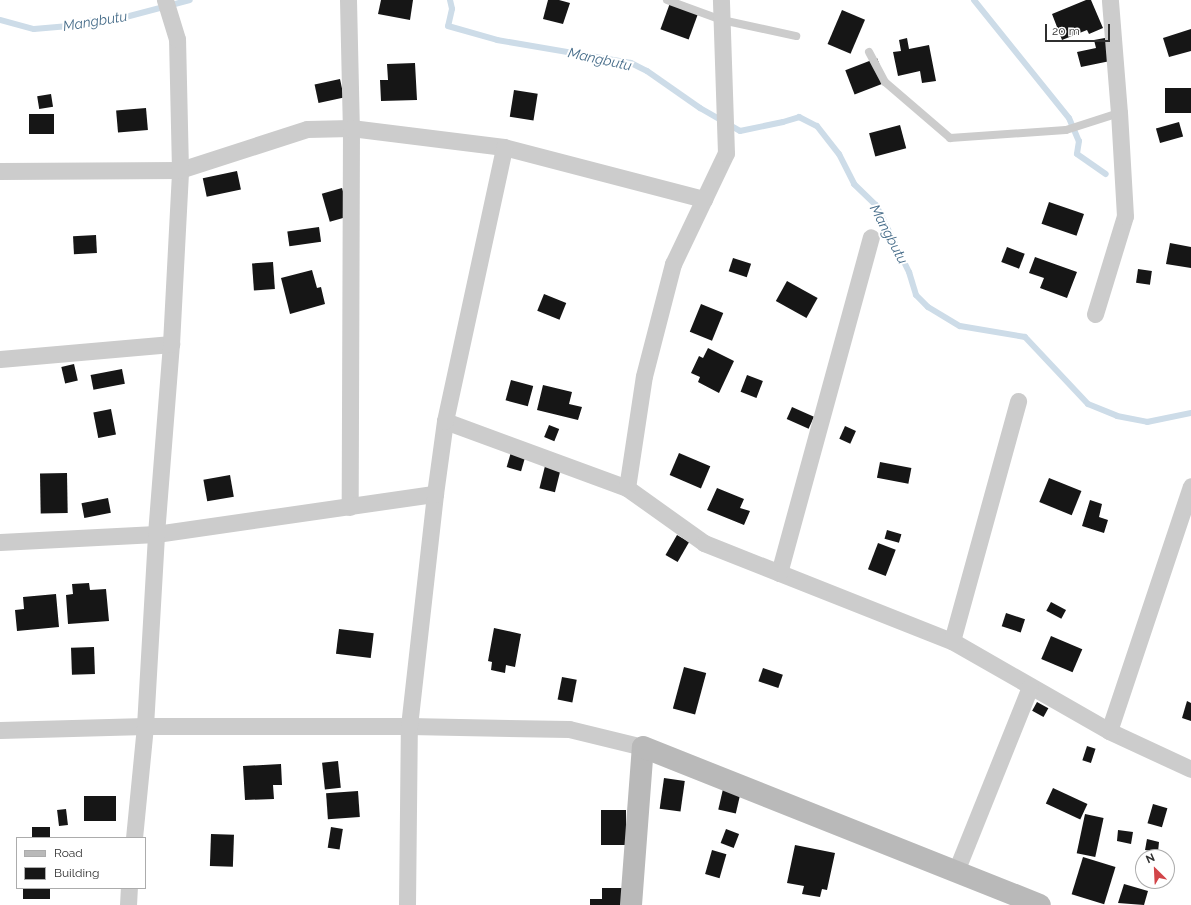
<!DOCTYPE html>
<style>
body{margin:0}
#map{position:relative;width:1191px;height:905px;overflow:hidden;background:#fff;font-family:Raleway,sans-serif}
div>[style]{position:absolute}
.stream>*{height:6px;margin:-3px;padding:0 3px;transform-origin:3px;border-radius:3px;background:#cddce8}
.building>*{inset:0;background:#161616;transform-origin:0 0}
.lane>*{height:8px;margin:-4px;padding:0 4px;transform-origin:4px;border-radius:4px;background:#ccc}
.street>*{height:17px;margin:-8.5px;padding:0 8.5px;transform-origin:8.5px;border-radius:8.5px;background:#ccc}
.secondary>*{height:22px;margin:-11px;padding:0 11px;transform-origin:11px;border-radius:11px;background:#b9b9b9}
span{translate:-50% -50%;white-space:nowrap;text-align:center;line-height:1.15;-webkit-text-stroke:4px #fff;paint-order:stroke}
.water-label{font-size:14px;color:#466c89;font-style:italic}
.legend{position:absolute;left:16px;top:837px;width:130px;height:52px;box-sizing:border-box;background:#fff;border:1px solid #acacac;margin:0;padding:5px 7px;list-style:none;font-size:12px;color:#2f2f2f}
.legend li{display:flex;align-items:center;gap:8px;height:20px}
.legend b{width:20px;border:1px solid #acacac}
.north{position:absolute;left:1135px;top:849px;width:40px;height:40px;box-sizing:border-box;background:#fff;border:1px solid #acacac;border-radius:50%;rotate:336deg;font-size:11px;font-weight:700;line-height:16px;text-align:center;color:#2f2f2f}
.north::after{content:'';display:block;margin:auto;width:14px;height:18px;background:#d24549;clip-path:polygon(50% 0,100% 100%,50% 72%,0 100%)}
.scale{position:absolute;left:1045px;top:24px;width:65px;height:18px;box-sizing:border-box;border:2px solid #2f2f2f;border-top:0;padding-left:5px;font-size:12px;line-height:14px;white-space:nowrap;color:#2f2f2f;-webkit-text-stroke:3px #fff;paint-order:stroke}
</style>
<div id="map">
<div class="stream">
<i style="left:450px;top:0;width:9px;rotate:77deg"></i>
<i style="left:452px;top:9px;width:17px;rotate:103deg"></i>
<i style="left:448px;top:26px;width:51px;rotate:15.9deg"></i>
<i style="left:497px;top:40px;width:136px;rotate:9.7deg"></i>
<i style="left:631px;top:63px;width:18px;rotate:27deg"></i>
<i style="left:647px;top:71px;width:65px;rotate:34.9deg"></i>
<i style="left:700px;top:108px;width:46px;rotate:29.9deg"></i>
<i style="left:740px;top:131px;width:44px;rotate:-11.8deg"></i>
<i style="left:783px;top:122px;width:17px;rotate:-17deg"></i>
<i style="left:799px;top:117px;width:20px;rotate:27deg"></i>
<i style="left:817px;top:126px;width:36px;rotate:52deg"></i>
<i style="left:839px;top:154px;width:34px;rotate:63deg"></i>
<i style="left:854px;top:184px;width:30px;rotate:44deg"></i>
<i style="left:876px;top:205px;width:75px;rotate:63.8deg"></i>
<i style="left:909px;top:272px;width:24px;rotate:73deg"></i>
<i style="left:916px;top:295px;width:17px;rotate:45deg"></i>
<i style="left:928px;top:307px;width:37px;rotate:31deg"></i>
<i style="left:960px;top:326px;width:66px;rotate:9.6deg"></i>
<i style="left:1025px;top:337px;width:92px;rotate:46.8deg"></i>
<i style="left:1088px;top:404px;width:31px;rotate:22deg"></i>
<i style="left:1117px;top:416px;width:31px;rotate:11deg"></i>
<i style="left:1147px;top:422px;width:45px;rotate:-11.6deg"></i>
<i style="left:974px;top:0;width:151px;rotate:51.2deg"></i>
<i style="left:1069px;top:118px;width:25px;rotate:67deg"></i>
<i style="left:1079px;top:141px;width:13px;rotate:99deg"></i>
<i style="left:1077px;top:154px;width:35px;rotate:35deg"></i>
<i style="left:0;top:20px;width:35px;rotate:15deg"></i>
<i style="left:34px;top:29px;width:32px;rotate:-5deg"></i>
<i style="left:66px;top:26px;width:25px;rotate:-12deg"></i>
<i style="left:90px;top:21px;width:32px;rotate:-5deg"></i>
<i style="left:122px;top:18px;width:70px;rotate:-14.8deg"></i>
</div>
<div class="building">
<i style="clip-path:polygon(381px 0,413px 0,410px 20px,378px 14px)"></i>
<i style="clip-path:polygon(548px 0,559px 0,570px 3px,563px 24px,543px 19px)"></i>
<i style="clip-path:polygon(1086px 0,1091px 0,1103px 28px,1089px 34px,1087px 30px,1062px 40px,1052px 14px)"></i>
<i style="left:670px;top:3px;width:30px;height:28px;rotate:20deg"></i>
<i style="left:842px;top:10px;width:25px;height:37px;rotate:23deg"></i>
<i style="clip-path:polygon(1191px 29px,1191px 51px,1169px 57px,1163px 38px)"></i>
<i style="clip-path:polygon(1110px 37px,1115px 60px,1081px 67px,1077px 52px,1096px 48px,1094px 40px)"></i>
<i style="clip-path:polygon(907px 38px,909px 49px,929px 45px,936px 81px,922px 83px,920px 71px,898px 76px,893px 52px,901px 51px,899px 40px)"></i>
<i style="left:877px;top:58px;width:26px;height:34px;rotate:69deg"></i>
<i style="clip-path:polygon(415px 63px,417px 100px,381px 101px,380px 80px,388px 80px,387px 64px)"></i>
<i style="left:340px;top:79px;width:19px;height:26px;rotate:78deg"></i>
<i style="left:1191px;top:88px;width:25px;height:26px;rotate:90deg"></i>
<i style="left:514px;top:90px;width:24px;height:27px;rotate:9deg"></i>
<i style="left:51px;top:94px;width:13px;height:14px;rotate:81deg"></i>
<i style="left:146px;top:108px;width:22px;height:30px;rotate:85deg"></i>
<i style="left:29px;top:114px;width:25px;height:20px"></i>
<i style="left:1179px;top:122px;width:15px;height:24px;rotate:74deg"></i>
<i style="left:900px;top:125px;width:24px;height:32px;rotate:75deg"></i>
<i style="left:237px;top:171px;width:19px;height:35px;rotate:78deg"></i>
<i style="left:342px;top:188px;width:29px;height:21px;rotate:74deg"></i>
<i style="left:1049px;top:202px;width:37px;height:23px;rotate:19deg"></i>
<i style="left:319px;top:227px;width:15px;height:32px;rotate:82deg"></i>
<i style="left:96px;top:235px;width:18px;height:23px;rotate:87deg"></i>
<i style="clip-path:polygon(1170px 243px,1191px 247px,1191px 268px,1166px 264px)"></i>
<i style="left:1007px;top:247px;width:19px;height:16px;rotate:21deg"></i>
<i style="clip-path:polygon(1035px 257px,1077px 272px,1067px 298px,1040px 288px,1044px 278px,1029px 273px)"></i>
<i style="left:733px;top:258px;width:19px;height:14px;rotate:18deg"></i>
<i style="left:273px;top:262px;width:27px;height:21px;rotate:86deg"></i>
<i style="left:1138px;top:269px;width:14px;height:14px;rotate:8deg"></i>
<i style="clip-path:polygon(312px 270px,317px 288px,321px 287px,325px 304px,290px 314px,281px 278px)"></i>
<i style="left:787px;top:281px;width:35px;height:23px;rotate:29deg"></i>
<i style="left:544px;top:294px;width:24px;height:18px;rotate:22deg"></i>
<i style="left:701px;top:304px;width:24px;height:30px;rotate:22deg"></i>
<i style="clip-path:polygon(708px 348px,734px 361px,719px 393px,698px 382px,700px 377px,691px 373px,699px 356px,703px 358px)"></i>
<i style="left:74px;top:364px;width:17px;height:13px;rotate:77deg"></i>
<i style="left:122px;top:369px;width:15px;height:32px;rotate:79deg"></i>
<i style="left:747px;top:375px;width:17px;height:18px;rotate:21deg"></i>
<i style="left:511px;top:380px;width:23px;height:21px;rotate:15deg"></i>
<i style="clip-path:polygon(543px 385px,572px 392px,569px 404px,582px 407px,578px 420px,537px 410px)"></i>
<i style="left:792px;top:407px;width:24px;height:13px;rotate:24deg"></i>
<i style="left:111px;top:409px;width:26px;height:18px;rotate:79deg"></i>
<i style="left:549px;top:425px;width:11px;height:13px;rotate:22deg"></i>
<i style="left:845px;top:426px;width:12px;height:14px;rotate:24deg"></i>
<i style="left:513px;top:445px;width:15px;height:23px;rotate:16deg"></i>
<i style="left:679px;top:453px;width:34px;height:24px;rotate:23deg"></i>
<i style="left:880px;top:462px;width:32px;height:16px;rotate:11deg"></i>
<i style="left:545px;top:466px;width:16px;height:23px;rotate:14deg"></i>
<i style="left:67px;top:473px;width:40px;height:27px;rotate:89deg"></i>
<i style="left:230px;top:475px;width:22px;height:27px;rotate:80deg"></i>
<i style="left:1049px;top:478px;width:35px;height:26px;rotate:22deg"></i>
<i style="clip-path:polygon(717px 488px,744px 499px,740px 508px,750px 511px,744px 525px,707px 510px)"></i>
<i style="left:108px;top:498px;width:15px;height:27px;rotate:79deg"></i>
<i style="clip-path:polygon(1090px 500px,1102px 504px,1099px 517px,1108px 520px,1104px 533px,1082px 526px)"></i>
<i style="left:887px;top:530px;width:15px;height:9px;rotate:16deg"></i>
<i style="left:677px;top:535px;width:14px;height:23px;rotate:30deg"></i>
<i style="left:878px;top:543px;width:19px;height:28px;rotate:21deg"></i>
<i style="clip-path:polygon(89px 583px,90px 590px,106px 589px,109px 621px,68px 624px,66px 595px,73px 594px,72px 584px)"></i>
<i style="clip-path:polygon(56px 594px,59px 627px,17px 631px,15px 610px,24px 609px,23px 597px)"></i>
<i style="left:1051px;top:602px;width:17px;height:10px;rotate:28deg"></i>
<i style="left:1006px;top:613px;width:20px;height:14px;rotate:18deg"></i>
<i style="clip-path:polygon(494px 628px,521px 634px,515px 667px,506px 665px,505px 673px,491px 670px,492px 662px,488px 661px)"></i>
<i style="left:339px;top:629px;width:35px;height:25px;rotate:7deg"></i>
<i style="left:1051px;top:636px;width:34px;height:25px;rotate:23deg"></i>
<i style="left:94px;top:647px;width:27px;height:23px;rotate:88deg"></i>
<i style="left:684px;top:667px;width:23px;height:43px;rotate:15deg"></i>
<i style="left:763px;top:668px;width:21px;height:14px;rotate:19deg"></i>
<i style="left:562px;top:677px;width:15px;height:23px;rotate:11deg"></i>
<i style="clip-path:polygon(1187px 701px,1191px 703px,1191px 721px,1182px 718px)"></i>
<i style="left:1037px;top:702px;width:13px;height:10px;rotate:29deg"></i>
<i style="left:1087px;top:746px;width:9px;height:15px;rotate:18deg"></i>
<i style="left:338px;top:761px;width:27px;height:16px;rotate:84deg"></i>
<i style="clip-path:polygon(281px 764px,282px 785px,273px 785px,274px 799px,245px 800px,243px 766px)"></i>
<i style="left:664px;top:778px;width:21px;height:31px;rotate:8deg"></i>
<i style="left:1053px;top:788px;width:38px;height:17px;rotate:25deg"></i>
<i style="left:723px;top:789px;width:18px;height:21px;rotate:13deg"></i>
<i style="left:358px;top:791px;width:26px;height:32px;rotate:86deg"></i>
<i style="left:116px;top:796px;width:25px;height:32px;rotate:90deg"></i>
<i style="left:1153px;top:804px;width:15px;height:20px;rotate:16deg"></i>
<i style="left:66px;top:809px;width:16px;height:9px;rotate:83deg"></i>
<i style="left:601px;top:810px;width:25px;height:35px"></i>
<i style="left:1085px;top:814px;width:19px;height:40px;rotate:12deg"></i>
<i style="left:50px;top:827px;width:11px;height:18px;rotate:90deg"></i>
<i style="left:331px;top:827px;width:12px;height:21px;rotate:9deg"></i>
<i style="left:726px;top:829px;width:14px;height:15px;rotate:21deg"></i>
<i style="clip-path:polygon(1118px 830px,1133px 832px,1131px 844px,1117px 841px)"></i>
<i style="left:211px;top:834px;width:23px;height:32px;rotate:2deg"></i>
<i style="clip-path:polygon(1147px 839px,1159px 842px,1158px 852px,1145px 850px)"></i>
<i style="clip-path:polygon(795px 845px,835px 853px,827px 890px,822px 889px,820px 897px,802px 894px,804px 886px,787px 883px)"></i>
<i style="left:712px;top:850px;width:15px;height:25px;rotate:16deg"></i>
<i style="left:1083px;top:857px;width:34px;height:39px;rotate:17deg"></i>
<i style="clip-path:polygon(1143px 861px,1143px 878px,1136px 864px)"></i>
<i style="clip-path:polygon(1124px 884px,1148px 891px,1144px 905px,1118px 903px)"></i>
<i style="left:23px;top:888px;width:27px;height:11px"></i>
<i style="clip-path:polygon(602px 888px,623px 888px,623px 905px,590px 905px,590px 899px,602px 899px)"></i>
</div>
<div class="lane">
<i style="left:667px;top:0;width:59px;rotate:20deg"></i>
<i style="left:722px;top:20px;width:76px;rotate:12.2deg"></i>
<i style="left:869px;top:52px;width:34px;rotate:62deg"></i>
<i style="left:885px;top:82px;width:86px;rotate:40.7deg"></i>
<i style="left:950px;top:138px;width:116px;rotate:-3.9deg"></i>
<i style="left:1066px;top:130px;width:56px;rotate:-17.8deg"></i>
</div>
<div class="street">
<i style="left:348px;top:0;width:128px;rotate:88.7deg"></i>
<i style="left:351px;top:128px;width:379px;rotate:90.2deg"></i>
<i style="left:0;top:171px;width:180px;rotate:-0.3deg"></i>
<i style="left:180px;top:170px;width:133px;rotate:-17.9deg"></i>
<i style="left:307px;top:129px;width:44px;rotate:-1.3deg"></i>
<i style="left:351px;top:128px;width:154px;rotate:7.1deg"></i>
<i style="left:504px;top:147px;width:207px;rotate:14.6deg"></i>
<i style="left:1095px;top:314px;width:102px;rotate:-73deg"></i>
<i style="left:1125px;top:216px;width:103px;rotate:-93.3deg"></i>
<i style="left:1119px;top:113px;width:113px;rotate:-94.6deg"></i>
<i style="left:0;top:359px;width:172px;rotate:-5deg"></i>
<i style="left:445px;top:421px;width:194px;rotate:20.2deg"></i>
<i style="left:627px;top:488px;width:95px;rotate:35.5deg"></i>
<i style="left:704px;top:543px;width:267px;rotate:21.6deg"></i>
<i style="left:952px;top:641px;width:181px;rotate:29.8deg"></i>
<i style="left:1109px;top:731px;width:90px;rotate:24.9deg"></i>
<i style="left:627px;top:488px;width:113px;rotate:-81.4deg"></i>
<i style="left:644px;top:376px;width:116px;rotate:-75.5deg"></i>
<i style="left:673px;top:264px;width:123px;rotate:-64.5deg"></i>
<i style="left:726px;top:153px;width:153px;rotate:-91.9deg"></i>
<i style="left:0;top:542px;width:156px;rotate:-2.9deg"></i>
<i style="left:156px;top:534px;width:282px;rotate:-8.2deg"></i>
<i style="left:779px;top:573px;width:348px;rotate:-74.7deg"></i>
<i style="left:952px;top:641px;width:249px;rotate:-74.6deg"></i>
<i style="left:0;top:730px;width:145px;rotate:-1.6deg"></i>
<i style="left:145px;top:726px;width:264px"></i>
<i style="left:409px;top:726px;width:160px;rotate:1.1deg"></i>
<i style="left:569px;top:729px;width:76px;rotate:13.7deg"></i>
<i style="left:1109px;top:731px;width:258px;rotate:-71.5deg"></i>
<i style="left:134px;top:838px;width:113px;rotate:-84.4deg"></i>
<i style="left:145px;top:726px;width:192px;rotate:-86.7deg"></i>
<i style="left:156px;top:534px;width:191px;rotate:-85.5deg"></i>
<i style="left:171px;top:344px;width:174px;rotate:-87deg"></i>
<i style="left:180px;top:170px;width:131px;rotate:-91.3deg"></i>
<i style="left:177px;top:39px;width:41px;rotate:-107.1deg"></i>
<i style="left:956px;top:871px;width:198px;rotate:-68.1deg"></i>
<i style="left:128px;top:905px;width:17px;rotate:-87deg"></i>
<i style="left:407px;top:905px;width:179px;rotate:-89.4deg"></i>
<i style="left:409px;top:726px;width:233px;rotate:-83.6deg"></i>
<i style="left:435px;top:494px;width:74px;rotate:-82.2deg"></i>
<i style="left:445px;top:421px;width:280px;rotate:-77.8deg"></i>
</div>
<div class="secondary">
<i style="left:631px;top:905px;width:158px;rotate:-85.7deg"></i>
<i style="left:643px;top:747px;width:427px;rotate:21.7deg"></i>
</div>
<div class="water-label">
<span style="left:95px;top:21px;rotate:-9deg">Mangbutu</span>
<span style="left:600px;top:59px;rotate:12deg">Mangbutu</span>
<span style="left:889px;top:234px;rotate:62deg">Mangbutu</span>
</div>
<ul class="legend">
<li><b style="height:5px;background:#b9b9b9"></b>Road</li>
<li><b style="height:11px;background:#161616"></b>Building</li>
</ul>
<div class="north">N</div>
<div class="scale">20 m</div>
</div>
